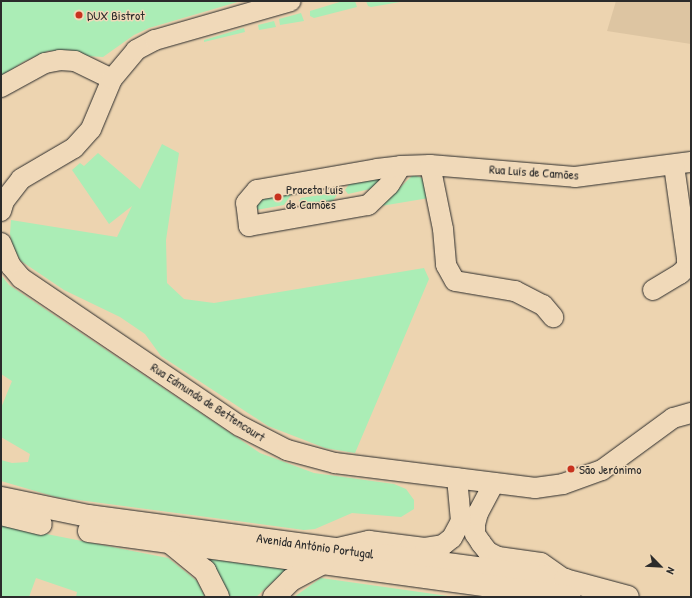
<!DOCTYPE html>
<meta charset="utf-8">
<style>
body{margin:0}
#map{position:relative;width:692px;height:598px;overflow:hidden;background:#edd4b0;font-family:"Patrick Hand",sans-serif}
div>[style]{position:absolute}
.built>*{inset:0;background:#ddc5a2}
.green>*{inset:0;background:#abedb6}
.roads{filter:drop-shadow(0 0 1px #2b2b2b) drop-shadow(0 0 1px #2b2b2b)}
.minor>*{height:20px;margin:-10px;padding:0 10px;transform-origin:10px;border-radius:10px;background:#f0d9b9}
.major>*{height:22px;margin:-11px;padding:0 11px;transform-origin:11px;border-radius:11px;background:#f0d9b9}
.dots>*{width:11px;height:11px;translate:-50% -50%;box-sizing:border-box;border:2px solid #f0d9b9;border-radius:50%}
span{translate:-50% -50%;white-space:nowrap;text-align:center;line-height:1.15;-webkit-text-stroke:3px #f0d9b9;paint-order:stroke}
.poi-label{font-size:13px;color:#2b2b2b}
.left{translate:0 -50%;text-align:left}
.street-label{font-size:13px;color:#2b2b2b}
.frame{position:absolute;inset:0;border:2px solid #2b2b2b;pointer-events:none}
.north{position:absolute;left:640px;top:546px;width:40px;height:40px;-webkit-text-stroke:3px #f0d9b9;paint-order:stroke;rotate:114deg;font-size:11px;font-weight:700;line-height:16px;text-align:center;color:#2b2b2b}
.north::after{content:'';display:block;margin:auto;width:14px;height:18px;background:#2b2b2b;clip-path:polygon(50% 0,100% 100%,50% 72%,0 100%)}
</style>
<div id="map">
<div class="built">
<i style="clip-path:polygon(616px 1px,691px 1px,691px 44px,607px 31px)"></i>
</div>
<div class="green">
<i style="clip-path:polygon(1px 1px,241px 1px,149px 28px,134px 35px,103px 57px,87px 56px,72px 51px,48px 51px,23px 62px,1px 77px)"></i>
<i style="clip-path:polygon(343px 1px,355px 1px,357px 7px,314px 18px,310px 16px,310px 11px)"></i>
<i style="clip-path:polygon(366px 1px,406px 1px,371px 7px,368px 6px)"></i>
<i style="clip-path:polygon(301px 13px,304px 21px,280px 25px,279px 19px)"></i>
<i style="clip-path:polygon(274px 21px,276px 27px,259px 30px,258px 25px)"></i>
<i style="clip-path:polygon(244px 28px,245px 32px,204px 42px,204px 40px)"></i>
<i style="clip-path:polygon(162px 144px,179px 153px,166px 240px,167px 283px,184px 299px,214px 303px,424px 268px,429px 279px,355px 453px,325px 448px,268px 426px,161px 356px,145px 334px,120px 317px,64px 290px,21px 261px,13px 248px,10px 234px,11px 220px,117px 237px,132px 206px,109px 224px,72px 170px,80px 163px,84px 166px,98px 153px,140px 189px)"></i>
<i style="clip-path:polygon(413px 175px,423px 178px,429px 198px,381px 206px)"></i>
<i style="clip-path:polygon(380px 178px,379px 187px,348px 194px,345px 190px,352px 180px)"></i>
<i style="clip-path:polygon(293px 192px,284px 205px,256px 210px,256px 202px,259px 198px)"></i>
<i style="clip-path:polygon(339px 192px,330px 205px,311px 209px,299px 201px,301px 198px)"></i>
<i style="clip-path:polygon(1px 275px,9px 285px,260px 453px,314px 473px,394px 484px,406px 489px,414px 500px,414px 509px,401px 517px,352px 513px,315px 529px,304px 530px,56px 497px,1px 481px,1px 460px,12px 463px,28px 462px,30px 454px,1px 437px,1px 408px,12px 381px,1px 374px)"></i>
<i style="clip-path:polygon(1px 525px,168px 558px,197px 581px,205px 597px,76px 597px,77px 592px,36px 578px,29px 597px,1px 597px)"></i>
<i style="clip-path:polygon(210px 559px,285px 569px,286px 570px,256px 597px,230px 597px)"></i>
<i style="clip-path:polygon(321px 578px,455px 597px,294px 597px)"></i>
</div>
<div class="roads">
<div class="minor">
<i style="left:1px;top:87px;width:50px;rotate:-28.6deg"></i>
<i style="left:45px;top:63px;width:15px;rotate:-11deg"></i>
<i style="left:60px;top:60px;width:15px;rotate:4deg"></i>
<i style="left:75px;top:61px;width:41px;rotate:25.9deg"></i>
<i style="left:430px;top:165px;width:65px;rotate:78.5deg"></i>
<i style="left:443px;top:229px;width:36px;rotate:85deg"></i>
<i style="left:446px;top:265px;width:18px;rotate:61deg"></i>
<i style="left:455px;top:281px;width:61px;rotate:9.5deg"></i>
<i style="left:515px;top:291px;width:31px;rotate:27deg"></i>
<i style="left:543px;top:305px;width:16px;rotate:50deg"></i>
<i style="left:401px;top:166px;width:22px;rotate:122deg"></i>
<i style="left:389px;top:185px;width:29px;rotate:136deg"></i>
<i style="left:368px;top:205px;width:121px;rotate:170deg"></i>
<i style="left:249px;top:226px;width:23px;rotate:-97deg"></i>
<i style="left:246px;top:203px;width:17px;rotate:-50deg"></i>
<i style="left:257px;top:190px;width:122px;rotate:-9.9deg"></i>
<i style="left:377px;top:169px;width:24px;rotate:-7deg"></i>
<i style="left:401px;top:166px;width:29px;rotate:-2deg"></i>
<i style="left:430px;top:165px;width:145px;rotate:4.7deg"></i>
<i style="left:575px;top:177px;width:117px;rotate:-7.4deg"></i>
<i style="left:1px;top:211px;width:10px;rotate:-73deg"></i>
<i style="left:4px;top:201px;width:28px;rotate:-52deg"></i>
<i style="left:21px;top:179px;width:61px;rotate:-30.3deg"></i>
<i style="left:74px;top:148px;width:25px;rotate:-48deg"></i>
<i style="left:91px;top:129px;width:54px;rotate:-67.2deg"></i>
<i style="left:112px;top:79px;width:38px;rotate:-50deg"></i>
<i style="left:136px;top:50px;width:21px;rotate:-28deg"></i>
<i style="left:155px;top:40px;width:141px;rotate:-16deg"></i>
<i style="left:1px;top:243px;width:25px;rotate:67deg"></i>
<i style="left:11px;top:266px;width:16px;rotate:50deg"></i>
<i style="left:21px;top:278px;width:264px;rotate:34.1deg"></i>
<i style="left:240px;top:426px;width:53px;rotate:27.1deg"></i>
<i style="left:287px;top:450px;width:50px;rotate:15.2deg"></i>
<i style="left:335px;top:463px;width:202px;rotate:7.1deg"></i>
<i style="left:535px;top:488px;width:28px;rotate:-8deg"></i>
<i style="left:563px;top:484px;width:41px;rotate:-19.7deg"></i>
<i style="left:602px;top:470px;width:88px;rotate:-36.2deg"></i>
<i style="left:673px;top:418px;width:19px;rotate:-16deg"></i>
<i style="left:653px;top:290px;width:31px;rotate:-31deg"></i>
<i style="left:680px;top:274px;width:10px;rotate:-45deg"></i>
<i style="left:687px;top:267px;width:9px;rotate:-90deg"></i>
<i style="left:687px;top:258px;width:94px;rotate:-98deg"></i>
<i style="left:494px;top:483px;width:34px;rotate:118deg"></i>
<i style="left:478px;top:513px;width:11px;rotate:105deg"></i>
<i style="left:475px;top:524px;width:10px;rotate:90deg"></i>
<i style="left:475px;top:534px;width:11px;rotate:56deg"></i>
<i style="left:481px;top:543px;width:11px;rotate:52deg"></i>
<i style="left:488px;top:552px;width:11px;rotate:27deg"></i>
<i style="left:498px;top:557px;width:43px;rotate:7.9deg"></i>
<i style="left:541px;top:563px;width:29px;rotate:35deg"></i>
<i style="left:338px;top:548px;width:32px;rotate:-13deg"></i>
<i style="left:369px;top:541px;width:56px;rotate:7.1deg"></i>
<i style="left:425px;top:548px;width:18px;rotate:-9deg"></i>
<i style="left:443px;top:545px;width:11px;rotate:-38deg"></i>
<i style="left:452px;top:538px;width:19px;rotate:-62deg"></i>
<i style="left:461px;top:521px;width:43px;rotate:-95.3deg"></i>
</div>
<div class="major">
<i style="left:1px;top:498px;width:89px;rotate:11.7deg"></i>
<i style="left:88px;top:516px;width:481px;rotate:7.6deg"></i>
<i style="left:565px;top:580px;width:65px;rotate:15.1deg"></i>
<i style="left:1px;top:514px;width:41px;rotate:14deg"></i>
<i style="left:89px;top:531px;width:485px;rotate:7.8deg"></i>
<i style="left:172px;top:544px;width:43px;rotate:39.3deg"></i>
<i style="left:205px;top:571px;width:29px;rotate:63deg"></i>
<i style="left:274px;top:597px;width:24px;rotate:-45deg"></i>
<i style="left:291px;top:580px;width:36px;rotate:-28deg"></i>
</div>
</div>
<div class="dots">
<i style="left:79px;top:15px;background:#c8321e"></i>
<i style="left:278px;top:197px;background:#c8321e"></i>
<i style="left:571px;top:469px;background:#c8321e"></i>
</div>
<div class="poi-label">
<span class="left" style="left:87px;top:15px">DUX Bistrot</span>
<span class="left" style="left:286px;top:197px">Praceta Luís<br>de Camões</span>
<span class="left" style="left:579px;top:469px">São Jerónimo</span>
</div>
<div class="street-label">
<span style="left:534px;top:172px;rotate:4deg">Rua Luís de Camões</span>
<span style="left:208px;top:402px;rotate:33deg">Rua Edmundo de Bettencourt</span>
<span style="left:315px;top:546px;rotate:8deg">Avenida António Portugal</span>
</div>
<div class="frame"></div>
<div class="north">N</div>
</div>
